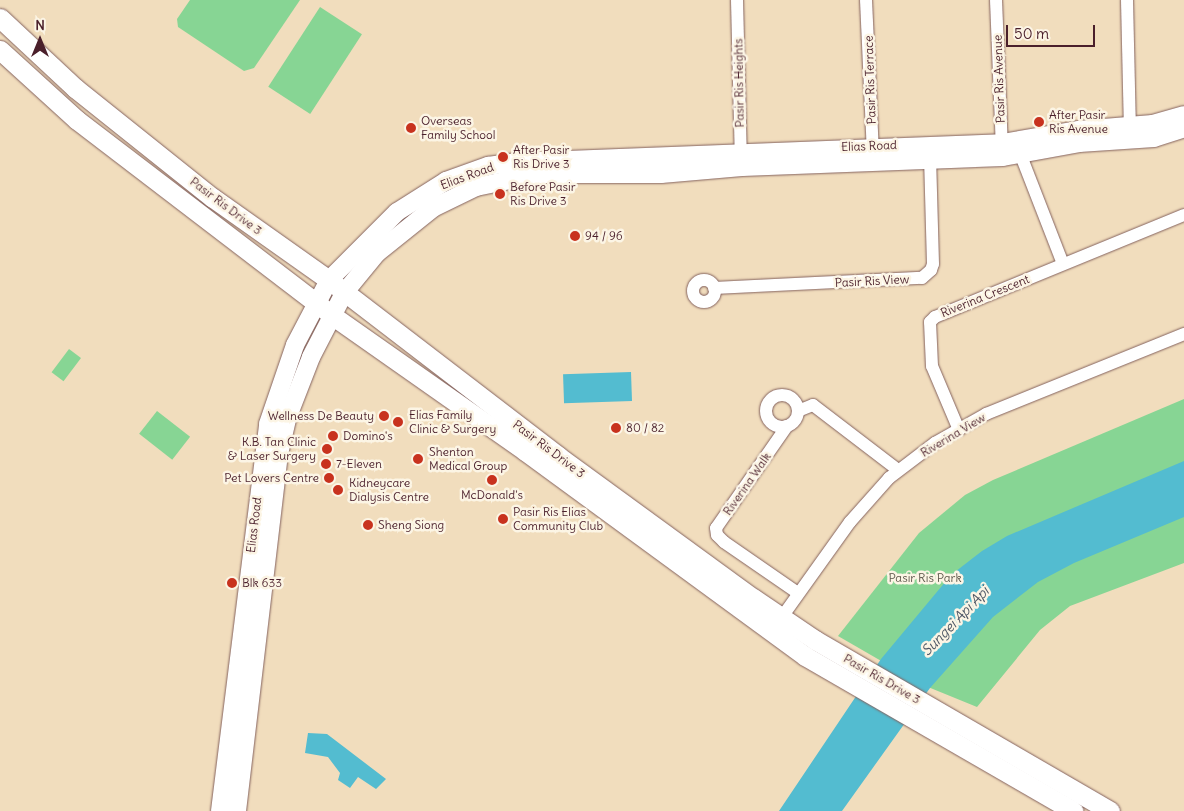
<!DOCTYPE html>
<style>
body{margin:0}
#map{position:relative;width:1184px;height:811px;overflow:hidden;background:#f1ddbd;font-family:Delius,sans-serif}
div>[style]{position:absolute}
.green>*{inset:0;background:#87d594;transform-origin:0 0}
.water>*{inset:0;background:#53bcd0;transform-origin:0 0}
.roads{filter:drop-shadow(0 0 1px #84625e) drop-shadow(0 0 1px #84625e)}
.street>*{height:12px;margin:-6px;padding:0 6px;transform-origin:6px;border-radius:6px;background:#fff}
.street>.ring{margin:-6px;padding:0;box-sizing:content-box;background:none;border:12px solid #fff;border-radius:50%}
.secondary>*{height:18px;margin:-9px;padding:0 9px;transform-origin:9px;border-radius:9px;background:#fff}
.primary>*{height:19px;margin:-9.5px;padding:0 9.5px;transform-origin:9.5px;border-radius:9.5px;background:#fff}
.dots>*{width:14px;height:14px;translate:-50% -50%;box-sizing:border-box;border:2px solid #fcf5e5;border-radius:50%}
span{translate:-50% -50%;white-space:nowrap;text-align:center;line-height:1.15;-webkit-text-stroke:5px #fcf5e5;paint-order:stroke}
.street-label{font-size:12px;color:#4a1f2b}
.poi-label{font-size:12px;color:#4a1f2b}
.left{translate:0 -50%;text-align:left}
.right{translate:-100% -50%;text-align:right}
.park-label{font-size:12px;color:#5c564a}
.water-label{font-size:14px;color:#4d5665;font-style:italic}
.north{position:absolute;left:15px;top:15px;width:50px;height:50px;-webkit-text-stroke:4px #fcf5e5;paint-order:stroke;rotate:0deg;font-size:14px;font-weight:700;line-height:20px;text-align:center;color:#4a1f2b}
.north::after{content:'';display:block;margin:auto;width:18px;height:22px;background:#4a1f2b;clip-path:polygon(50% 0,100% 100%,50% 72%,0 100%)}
.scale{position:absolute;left:1006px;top:25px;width:89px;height:22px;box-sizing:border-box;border:2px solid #4a1f2b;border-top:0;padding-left:6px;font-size:15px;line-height:18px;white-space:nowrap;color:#4a1f2b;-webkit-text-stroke:4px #fcf5e5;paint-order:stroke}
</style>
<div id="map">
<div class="green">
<i style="clip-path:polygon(190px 0,300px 0,254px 68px,244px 71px,178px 27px,177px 19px)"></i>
<i style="left:320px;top:7px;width:50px;height:95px;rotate:33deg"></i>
<i style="left:69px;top:349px;width:15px;height:29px;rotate:37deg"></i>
<i style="clip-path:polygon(1184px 399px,1184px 467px,883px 662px,838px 636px,919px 533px,965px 495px,993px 480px)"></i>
<i style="left:157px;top:411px;width:42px;height:29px;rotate:38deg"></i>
<i style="clip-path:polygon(1184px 511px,1184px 563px,1070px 606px,1040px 630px,977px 707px,928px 687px,1024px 577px)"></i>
</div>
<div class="water">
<i style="left:631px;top:372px;width:29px;height:68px;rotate:88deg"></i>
<i style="clip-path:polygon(1184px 461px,1184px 517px,1074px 563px,1038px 582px,993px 617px,930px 688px,842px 811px,779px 811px,881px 659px,951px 575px,982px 551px,1007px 536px)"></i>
<i style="clip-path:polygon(308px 733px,327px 734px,386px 779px,376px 789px,358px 777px,350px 788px,338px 780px,340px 773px,328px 757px,305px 753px)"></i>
</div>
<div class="roads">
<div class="street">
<i style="left:737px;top:0;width:162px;rotate:88.6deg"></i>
<i style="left:866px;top:0;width:155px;rotate:87.4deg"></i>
<i style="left:996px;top:0;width:150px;rotate:87.7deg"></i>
<i style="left:1127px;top:0;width:134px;rotate:88.7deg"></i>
<i style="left:1018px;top:148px;width:124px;rotate:68.8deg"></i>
<i class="ring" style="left:693px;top:280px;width:10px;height:10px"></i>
<i style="left:714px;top:288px;width:208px;rotate:-2.8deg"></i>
<i style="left:922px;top:278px;width:12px;rotate:-42deg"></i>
<i style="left:931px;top:270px;width:6px;rotate:-72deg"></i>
<i style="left:933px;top:264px;width:110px;rotate:-91.6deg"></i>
<i class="ring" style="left:766px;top:395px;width:20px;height:20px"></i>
<i style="left:798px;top:411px;width:16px;rotate:-22deg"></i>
<i style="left:813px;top:405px;width:107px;rotate:37.4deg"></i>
<i style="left:787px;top:426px;width:124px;rotate:124.8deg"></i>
<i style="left:716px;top:528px;width:7px;rotate:82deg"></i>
<i style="left:717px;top:535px;width:10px;rotate:45deg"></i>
<i style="left:724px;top:542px;width:90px;rotate:34.6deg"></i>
<i style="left:959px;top:430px;width:69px;rotate:-112.9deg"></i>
<i style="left:932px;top:366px;width:44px;rotate:-92.6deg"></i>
<i style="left:930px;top:322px;width:7px;rotate:-45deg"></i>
<i style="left:935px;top:317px;width:269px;rotate:-22.3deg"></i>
<i style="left:782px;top:617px;width:117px;rotate:-54.4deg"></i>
<i style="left:850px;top:522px;width:59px;rotate:-48.4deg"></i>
<i style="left:889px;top:478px;width:58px;rotate:-37.3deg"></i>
<i style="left:935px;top:443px;width:59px;rotate:-29.6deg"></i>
<i style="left:986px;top:414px;width:214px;rotate:-22deg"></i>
</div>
<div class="secondary">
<i style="left:220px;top:811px;width:390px;rotate:-82.9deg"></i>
<i style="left:268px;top:424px;width:83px;rotate:-71.1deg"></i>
<i style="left:295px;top:345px;width:73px;rotate:-62.4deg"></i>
<i style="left:329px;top:280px;width:96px;rotate:-45deg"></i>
<i style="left:397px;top:212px;width:58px;rotate:-32.3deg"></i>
<i style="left:446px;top:181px;width:45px;rotate:-19.7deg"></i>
<i style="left:488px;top:166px;width:28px;rotate:-8deg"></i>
<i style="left:516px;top:162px;width:486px;rotate:-2.2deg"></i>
<i style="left:1002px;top:143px;width:78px;rotate:-9.6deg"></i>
<i style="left:1079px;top:130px;width:74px;rotate:-4.6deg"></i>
<i style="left:1153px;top:124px;width:32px;rotate:-16deg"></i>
<i style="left:237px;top:811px;width:359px;rotate:-83.3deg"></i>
<i style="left:279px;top:454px;width:36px;rotate:-77deg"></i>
<i style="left:287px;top:419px;width:66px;rotate:-68.8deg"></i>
<i style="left:311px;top:357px;width:72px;rotate:-62.7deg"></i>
<i style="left:344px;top:293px;width:52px;rotate:-50.5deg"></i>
<i style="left:377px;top:253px;width:72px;rotate:-38.8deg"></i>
<i style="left:433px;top:208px;width:48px;rotate:-26deg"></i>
<i style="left:476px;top:187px;width:63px;rotate:-11.8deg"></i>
<i style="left:538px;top:174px;width:123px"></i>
<i style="left:661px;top:174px;width:81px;rotate:-4.9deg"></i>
<i style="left:742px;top:167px;width:261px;rotate:-2.2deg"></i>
<i style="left:1003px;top:157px;width:77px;rotate:-10.4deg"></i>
<i style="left:1079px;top:143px;width:75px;rotate:-3.8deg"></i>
<i style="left:1154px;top:138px;width:32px;rotate:-18deg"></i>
</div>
<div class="primary">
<i style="left:0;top:18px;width:103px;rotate:43deg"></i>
<i style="left:75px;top:88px;width:176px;rotate:38.6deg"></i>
<i style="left:213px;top:198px;width:142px;rotate:35.3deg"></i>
<i style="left:329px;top:280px;width:289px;rotate:37.5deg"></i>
<i style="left:558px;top:456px;width:241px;rotate:36.1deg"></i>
<i style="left:753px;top:598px;width:75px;rotate:34.1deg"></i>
<i style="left:815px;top:640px;width:341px;rotate:30.1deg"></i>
<i style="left:0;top:50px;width:104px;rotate:42.3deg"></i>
<i style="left:77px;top:120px;width:322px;rotate:37.4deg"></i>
<i style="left:333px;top:316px;width:235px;rotate:35.1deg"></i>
<i style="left:525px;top:451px;width:347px;rotate:36.2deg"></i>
<i style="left:805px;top:656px;width:310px;rotate:30deg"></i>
</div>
</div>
<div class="dots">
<i style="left:1039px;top:122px;background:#c8321e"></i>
<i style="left:411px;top:128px;background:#c8321e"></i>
<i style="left:503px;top:157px;background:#c8321e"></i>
<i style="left:500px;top:194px;background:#c8321e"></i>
<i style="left:575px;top:236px;background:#c8321e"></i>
<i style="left:384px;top:416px;background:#c8321e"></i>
<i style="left:398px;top:422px;background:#c8321e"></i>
<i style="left:616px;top:428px;background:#c8321e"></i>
<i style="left:333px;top:436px;background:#c8321e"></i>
<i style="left:327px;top:449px;background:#c8321e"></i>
<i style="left:418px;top:459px;background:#c8321e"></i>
<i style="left:326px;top:464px;background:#c8321e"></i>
<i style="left:329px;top:478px;background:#c8321e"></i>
<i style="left:492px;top:480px;background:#c8321e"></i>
<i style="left:338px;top:490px;background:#c8321e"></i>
<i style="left:503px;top:519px;background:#c8321e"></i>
<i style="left:368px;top:525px;background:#c8321e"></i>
<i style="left:232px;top:583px;background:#c8321e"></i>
</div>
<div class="street-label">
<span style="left:999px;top:79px;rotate:-92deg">Pasir Ris Avenue</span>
<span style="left:870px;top:80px;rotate:-92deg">Pasir Ris Terrace</span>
<span style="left:739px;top:83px;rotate:-91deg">Pasir Ris Heights</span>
<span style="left:869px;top:146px;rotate:-2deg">Elias Road</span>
<span style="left:467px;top:176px;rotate:-20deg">Elias Road</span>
<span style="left:226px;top:206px;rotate:37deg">Pasir Ris Drive 3</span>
<span style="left:872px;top:281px;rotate:-3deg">Pasir Ris View</span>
<span style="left:985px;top:296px;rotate:-22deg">Riverina Crescent</span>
<span style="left:953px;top:435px;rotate:-31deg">Riverina View</span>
<span style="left:549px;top:449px;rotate:37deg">Pasir Ris Drive 3</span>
<span style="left:747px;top:484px;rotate:-55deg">Riverina Walk</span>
<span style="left:254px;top:525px;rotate:-83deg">Elias Road</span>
<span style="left:882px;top:679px;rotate:30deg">Pasir Ris Drive 3</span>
</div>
<div class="poi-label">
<span class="left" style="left:1049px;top:122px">After Pasir<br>Ris Avenue</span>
<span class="left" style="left:421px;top:128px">Overseas<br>Family School</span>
<span class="left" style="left:513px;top:157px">After Pasir<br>Ris Drive 3</span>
<span class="left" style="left:510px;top:194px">Before Pasir<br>Ris Drive 3</span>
<span class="left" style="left:585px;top:236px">94 / 96</span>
<span class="left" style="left:409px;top:422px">Elias Family<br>Clinic &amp; Surgery</span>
<span class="right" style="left:374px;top:416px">Wellness De Beauty</span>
<span class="left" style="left:626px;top:428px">80 / 82</span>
<span class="left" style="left:343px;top:436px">Domino's</span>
<span class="right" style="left:316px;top:449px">K.B. Tan Clinic<br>&amp; Laser Surgery</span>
<span class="left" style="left:429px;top:459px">Shenton<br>Medical Group</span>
<span class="left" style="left:336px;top:464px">7-Eleven</span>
<span class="right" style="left:319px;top:478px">Pet Lovers Centre</span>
<span class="left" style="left:349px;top:490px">Kidneycare<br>Dialysis Centre</span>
<span style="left:492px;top:495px">McDonald's</span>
<span class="left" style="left:513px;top:519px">Pasir Ris Elias<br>Community Club</span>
<span class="left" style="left:378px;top:525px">Sheng Siong</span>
<span class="left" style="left:242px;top:583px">Blk 633</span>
</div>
<div class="park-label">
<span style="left:925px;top:578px">Pasir Ris Park</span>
</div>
<div class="water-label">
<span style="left:955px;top:621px;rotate:-46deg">Sungei Api Api</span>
</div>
<div class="north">N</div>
<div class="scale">50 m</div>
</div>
